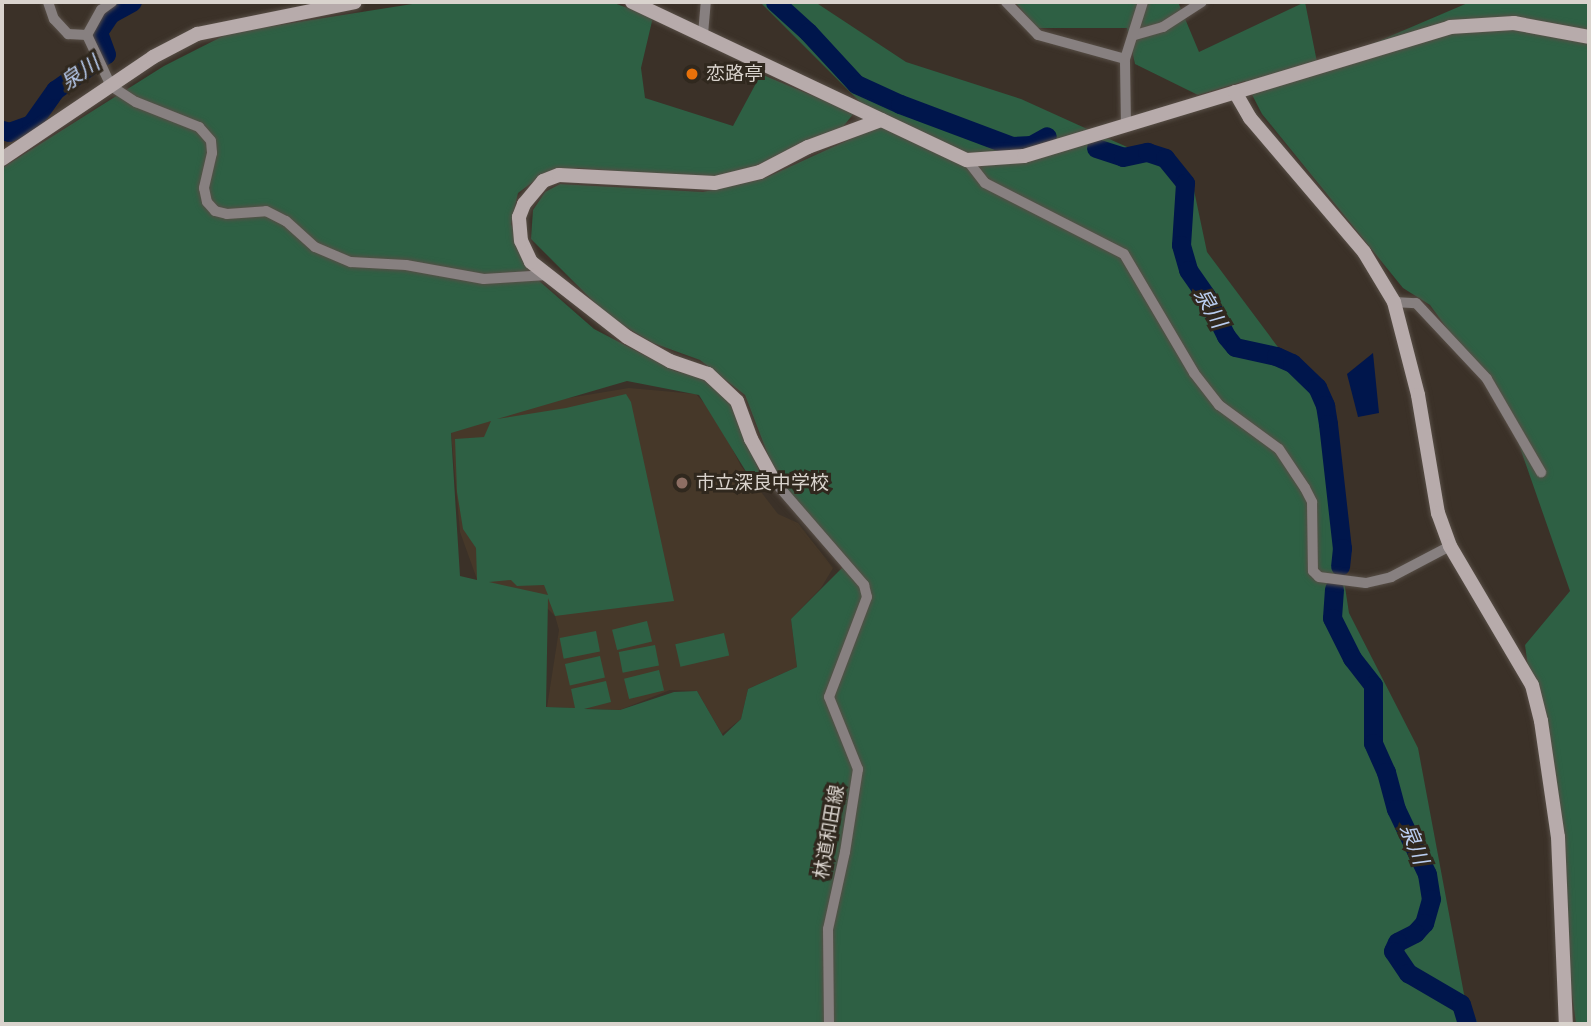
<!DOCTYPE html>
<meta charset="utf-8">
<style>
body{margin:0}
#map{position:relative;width:1591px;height:1026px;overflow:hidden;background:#3b3128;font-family:"PT Sans","Noto Sans JP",sans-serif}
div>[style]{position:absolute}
.built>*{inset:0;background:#463829}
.green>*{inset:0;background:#2e6044;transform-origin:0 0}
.water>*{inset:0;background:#00164c}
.river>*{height:19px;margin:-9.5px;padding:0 9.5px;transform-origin:9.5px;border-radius:9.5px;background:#00164c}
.roads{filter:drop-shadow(0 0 2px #574e46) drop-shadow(0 0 2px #574e46)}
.street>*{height:10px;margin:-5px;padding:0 5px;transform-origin:5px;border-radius:5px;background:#878080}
.secondary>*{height:14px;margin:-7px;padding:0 7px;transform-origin:7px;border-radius:7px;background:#b7abab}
.dots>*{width:19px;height:19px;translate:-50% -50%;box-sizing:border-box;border:4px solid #30281e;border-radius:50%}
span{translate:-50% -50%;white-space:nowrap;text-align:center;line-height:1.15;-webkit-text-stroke:6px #30281e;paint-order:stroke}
.poi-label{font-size:19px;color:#d9d3cd}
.left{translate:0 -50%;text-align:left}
.street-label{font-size:19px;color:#d9d3cd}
.water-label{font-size:21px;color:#b9cdf0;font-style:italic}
.frame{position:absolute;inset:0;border:4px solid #d9d3cd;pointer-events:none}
</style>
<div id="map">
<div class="built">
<i style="clip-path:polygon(629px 388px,696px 394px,715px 415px,741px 466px,778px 514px,798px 523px,833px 568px,821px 588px,791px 619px,797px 667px,748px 689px,741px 719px,722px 734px,697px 691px,670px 690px,620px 710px,547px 707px,559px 630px,555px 616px,536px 597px,478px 582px,460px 532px,451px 432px,514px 407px)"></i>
</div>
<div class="green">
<i style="clip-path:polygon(evenodd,425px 2px,611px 2px,653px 17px,641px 68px,645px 98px,733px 126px,761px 74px,854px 113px,842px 128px,748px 169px,710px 178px,578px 168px,546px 172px,518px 193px,511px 224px,537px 279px,594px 329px,675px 371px,700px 377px,729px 401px,762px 477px,750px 478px,699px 395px,627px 381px,497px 419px,566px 408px,626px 394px,631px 402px,674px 601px,555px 616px,548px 598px,546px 707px,575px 708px,571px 689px,606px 681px,611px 702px,584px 709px,620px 710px,674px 692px,697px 691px,723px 736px,741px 719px,748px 689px,797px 667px,791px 619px,846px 564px,778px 481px,745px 395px,700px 360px,653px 343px,609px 317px,531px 239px,533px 210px,545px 192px,560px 184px,703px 192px,763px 179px,870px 130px,865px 107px,760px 2px,815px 2px,906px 62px,1021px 99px,1191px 176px,1207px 252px,1316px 398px,1349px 613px,1418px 748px,1464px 994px,1478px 1024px,2px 1024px,2px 168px,164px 66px,229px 33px,425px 2px,491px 421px,484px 437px,455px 439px,457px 492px,463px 529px,476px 548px,477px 580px,460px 576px,451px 433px,491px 421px,425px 2px,511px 580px,517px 586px,544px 585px,548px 595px,489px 582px,511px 580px)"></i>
<i style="clip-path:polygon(1015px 2px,1178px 2px,1199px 52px,1305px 2px,1318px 67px,1470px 2px,1589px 2px,1589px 1024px,1576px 1024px,1525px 645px,1570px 591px,1508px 413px,1430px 305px,1403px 288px,1262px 114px,1245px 81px,1198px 95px,1135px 64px,1127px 28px,1037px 28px)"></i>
<i style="left:647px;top:621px;width:21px;height:36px;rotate:76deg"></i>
<i style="left:596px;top:631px;width:21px;height:37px;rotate:79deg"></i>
<i style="left:724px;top:633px;width:23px;height:50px;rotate:77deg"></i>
<i style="left:655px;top:645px;width:21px;height:37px;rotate:79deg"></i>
<i style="left:600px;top:656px;width:22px;height:36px;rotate:77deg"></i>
<i style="left:659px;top:670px;width:21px;height:36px;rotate:76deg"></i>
</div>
<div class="water">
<i style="clip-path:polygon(1373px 353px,1379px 413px,1358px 417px,1347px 374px)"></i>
</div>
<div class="river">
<i style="left:775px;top:2px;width:45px;rotate:42.3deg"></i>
<i style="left:808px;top:32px;width:71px;rotate:47.3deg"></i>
<i style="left:856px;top:84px;width:48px;rotate:24.4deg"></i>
<i style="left:900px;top:104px;width:120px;rotate:20.6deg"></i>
<i style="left:1012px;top:146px;width:19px;rotate:-3deg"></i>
<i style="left:1031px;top:145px;width:18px;rotate:-29deg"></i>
<i style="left:2px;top:130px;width:7px;rotate:16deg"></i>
<i style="left:9px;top:132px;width:23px;rotate:-20deg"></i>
<i style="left:31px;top:124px;width:42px;rotate:-54.8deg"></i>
<i style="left:55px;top:90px;width:62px;rotate:-35.2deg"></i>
<i style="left:106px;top:54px;width:23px;rotate:-110deg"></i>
<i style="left:98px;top:32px;width:22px;rotate:-56deg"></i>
<i style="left:110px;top:14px;width:25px;rotate:-29deg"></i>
<i style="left:1096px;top:148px;width:28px;rotate:18deg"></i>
<i style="left:1123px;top:157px;width:25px;rotate:-12deg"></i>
<i style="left:1147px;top:152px;width:19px;rotate:18deg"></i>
<i style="left:1165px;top:158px;width:32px;rotate:51deg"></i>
<i style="left:1185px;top:183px;width:62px;rotate:93.7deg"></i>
<i style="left:1181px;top:245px;width:26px;rotate:74deg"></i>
<i style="left:1188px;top:270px;width:32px;rotate:55deg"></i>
<i style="left:1206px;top:296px;width:45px;rotate:63.4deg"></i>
<i style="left:1226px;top:336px;width:14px;rotate:51deg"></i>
<i style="left:1235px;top:347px;width:42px;rotate:12.4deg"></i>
<i style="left:1276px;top:356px;width:17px;rotate:24deg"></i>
<i style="left:1292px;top:363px;width:35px;rotate:44deg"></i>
<i style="left:1317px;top:387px;width:20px;rotate:66deg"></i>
<i style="left:1325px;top:405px;width:19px;rotate:81deg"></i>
<i style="left:1328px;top:424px;width:125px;rotate:83.6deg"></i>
<i style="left:1342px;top:548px;width:18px;rotate:96deg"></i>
<i style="left:1334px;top:589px;width:29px;rotate:94deg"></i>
<i style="left:1332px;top:618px;width:45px;rotate:63.4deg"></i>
<i style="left:1352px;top:658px;width:34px;rotate:52deg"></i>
<i style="left:1373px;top:685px;width:58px;rotate:90deg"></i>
<i style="left:1373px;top:743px;width:32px;rotate:66deg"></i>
<i style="left:1386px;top:772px;width:38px;rotate:75deg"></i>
<i style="left:1396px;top:809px;width:72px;rotate:64.5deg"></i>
<i style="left:1427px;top:874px;width:25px;rotate:81deg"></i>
<i style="left:1431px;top:899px;width:25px;rotate:106deg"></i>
<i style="left:1424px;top:923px;width:13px;rotate:132deg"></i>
<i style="left:1415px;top:933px;width:20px;rotate:153deg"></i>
<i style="left:1397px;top:942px;width:10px;rotate:114deg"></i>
<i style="left:1393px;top:951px;width:27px;rotate:56deg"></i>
<i style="left:1408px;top:973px;width:61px;rotate:30.3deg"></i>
<i style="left:1461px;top:1004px;width:21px;rotate:73deg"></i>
</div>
<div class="roads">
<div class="street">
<i style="left:48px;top:2px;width:18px;rotate:71deg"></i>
<i style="left:54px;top:19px;width:21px;rotate:47deg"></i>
<i style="left:68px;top:34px;width:19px;rotate:3deg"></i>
<i style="left:1006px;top:2px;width:46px;rotate:45.9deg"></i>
<i style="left:1038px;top:35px;width:90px;rotate:15.4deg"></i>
<i style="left:703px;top:34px;width:32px;rotate:-85deg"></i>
<i style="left:87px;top:35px;width:56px;rotate:64.8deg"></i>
<i style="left:111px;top:86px;width:30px;rotate:33deg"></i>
<i style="left:136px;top:102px;width:68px;rotate:21.6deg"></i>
<i style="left:199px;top:127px;width:18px;rotate:49deg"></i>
<i style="left:211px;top:141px;width:12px;rotate:85deg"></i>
<i style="left:212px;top:153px;width:36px;rotate:103deg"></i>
<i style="left:204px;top:188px;width:14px;rotate:78deg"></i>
<i style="left:207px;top:202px;width:12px;rotate:48deg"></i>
<i style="left:215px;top:211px;width:12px;rotate:14deg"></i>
<i style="left:227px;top:214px;width:39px;rotate:-4deg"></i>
<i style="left:266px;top:211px;width:22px;rotate:27deg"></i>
<i style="left:286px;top:221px;width:39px;rotate:42deg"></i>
<i style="left:315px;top:247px;width:39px;rotate:23deg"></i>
<i style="left:351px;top:262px;width:55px;rotate:3.1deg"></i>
<i style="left:406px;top:265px;width:79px;rotate:10.2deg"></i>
<i style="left:484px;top:279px;width:63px;rotate:-3.6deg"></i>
<i style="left:87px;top:35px;width:29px;rotate:-61deg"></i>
<i style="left:101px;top:10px;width:14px;rotate:-36deg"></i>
<i style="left:1135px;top:35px;width:29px;rotate:-16deg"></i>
<i style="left:1163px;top:27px;width:46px;rotate:-32.7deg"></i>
<i style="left:1126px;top:126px;width:67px;rotate:-90.9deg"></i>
<i style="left:1125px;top:59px;width:60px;rotate:-72.5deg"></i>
<i style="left:967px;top:160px;width:29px;rotate:52deg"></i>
<i style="left:985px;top:183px;width:156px;rotate:27.1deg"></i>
<i style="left:1124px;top:254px;width:138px;rotate:59.5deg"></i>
<i style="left:1194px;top:373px;width:41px;rotate:52deg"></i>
<i style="left:1219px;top:405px;width:74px;rotate:36.3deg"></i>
<i style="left:1279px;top:449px;width:47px;rotate:56.3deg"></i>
<i style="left:1305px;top:488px;width:16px;rotate:63deg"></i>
<i style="left:1312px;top:502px;width:69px;rotate:89.2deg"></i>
<i style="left:1313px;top:571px;width:8px;rotate:45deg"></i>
<i style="left:1319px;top:577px;width:47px;rotate:7.3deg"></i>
<i style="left:1366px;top:583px;width:26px;rotate:-13deg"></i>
<i style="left:1391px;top:577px;width:67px;rotate:-27.7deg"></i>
<i style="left:1394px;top:302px;width:22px;rotate:3deg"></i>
<i style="left:1416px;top:303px;width:104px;rotate:46.9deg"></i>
<i style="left:1487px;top:379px;width:108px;rotate:59.9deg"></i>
<i style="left:774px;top:481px;width:138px;rotate:49.1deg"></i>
<i style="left:864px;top:585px;width:12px;rotate:76deg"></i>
<i style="left:867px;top:597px;width:107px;rotate:110.8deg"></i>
<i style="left:829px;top:697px;width:78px;rotate:68.1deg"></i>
<i style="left:858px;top:769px;width:84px;rotate:98.9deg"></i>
<i style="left:845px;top:852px;width:79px;rotate:102.4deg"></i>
<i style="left:828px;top:929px;width:95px;rotate:89.4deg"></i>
</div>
<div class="secondary">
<i style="left:632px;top:2px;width:370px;rotate:25.3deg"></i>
<i style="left:967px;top:160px;width:57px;rotate:-4deg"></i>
<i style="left:1024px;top:156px;width:445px;rotate:-16.8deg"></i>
<i style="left:1450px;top:27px;width:64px;rotate:-3.6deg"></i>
<i style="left:1514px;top:23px;width:76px;rotate:10.6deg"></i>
<i style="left:1235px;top:92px;width:30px;rotate:60deg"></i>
<i style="left:1250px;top:118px;width:176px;rotate:49.6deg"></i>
<i style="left:1364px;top:252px;width:58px;rotate:59deg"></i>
<i style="left:1394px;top:302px;width:96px;rotate:75.5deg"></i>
<i style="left:1418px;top:395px;width:120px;rotate:80.4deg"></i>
<i style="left:1438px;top:513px;width:35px;rotate:70deg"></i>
<i style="left:1450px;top:546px;width:161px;rotate:59.5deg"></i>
<i style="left:1532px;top:685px;width:37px;rotate:76deg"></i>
<i style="left:1541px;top:721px;width:117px;rotate:81.7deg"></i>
<i style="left:1558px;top:837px;width:187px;rotate:87.6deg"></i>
<i style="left:2px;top:159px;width:182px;rotate:-34deg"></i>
<i style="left:153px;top:57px;width:50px;rotate:-27.6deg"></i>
<i style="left:197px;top:34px;width:161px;rotate:-11.4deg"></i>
<i style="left:774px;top:481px;width:48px;rotate:-118.7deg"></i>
<i style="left:751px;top:439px;width:40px;rotate:-110.2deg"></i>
<i style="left:737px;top:401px;width:40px;rotate:-137deg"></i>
<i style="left:708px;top:374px;width:40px;rotate:-161.1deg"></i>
<i style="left:670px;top:361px;width:49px;rotate:-150.8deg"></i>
<i style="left:627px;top:337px;width:122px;rotate:-142deg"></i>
<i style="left:531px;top:262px;width:23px;rotate:-115deg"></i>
<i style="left:521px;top:241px;width:24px;rotate:-95deg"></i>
<i style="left:519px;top:217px;width:14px;rotate:-69deg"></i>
<i style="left:524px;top:204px;width:30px;rotate:-50deg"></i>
<i style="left:543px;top:181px;width:17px;rotate:-21deg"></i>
<i style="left:559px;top:175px;width:156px;rotate:2.9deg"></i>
<i style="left:715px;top:183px;width:46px;rotate:-13.7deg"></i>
<i style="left:760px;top:172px;width:54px;rotate:-27.5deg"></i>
<i style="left:808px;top:147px;width:78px;rotate:-20.3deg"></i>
</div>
</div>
<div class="dots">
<i style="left:692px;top:74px;background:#e8710a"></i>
<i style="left:682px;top:483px;background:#8d6e63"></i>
</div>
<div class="poi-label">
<span class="left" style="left:706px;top:74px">恋路亭</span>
<span class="left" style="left:696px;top:483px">市立深良中学校</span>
</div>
<div class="street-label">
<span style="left:829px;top:832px;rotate:-80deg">林道和田線</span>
</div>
<div class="water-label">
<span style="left:80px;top:73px;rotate:-35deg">泉川</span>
<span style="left:1210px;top:308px;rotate:60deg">泉川</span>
<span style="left:1414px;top:844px;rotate:68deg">泉川</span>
</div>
<div class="frame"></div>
</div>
